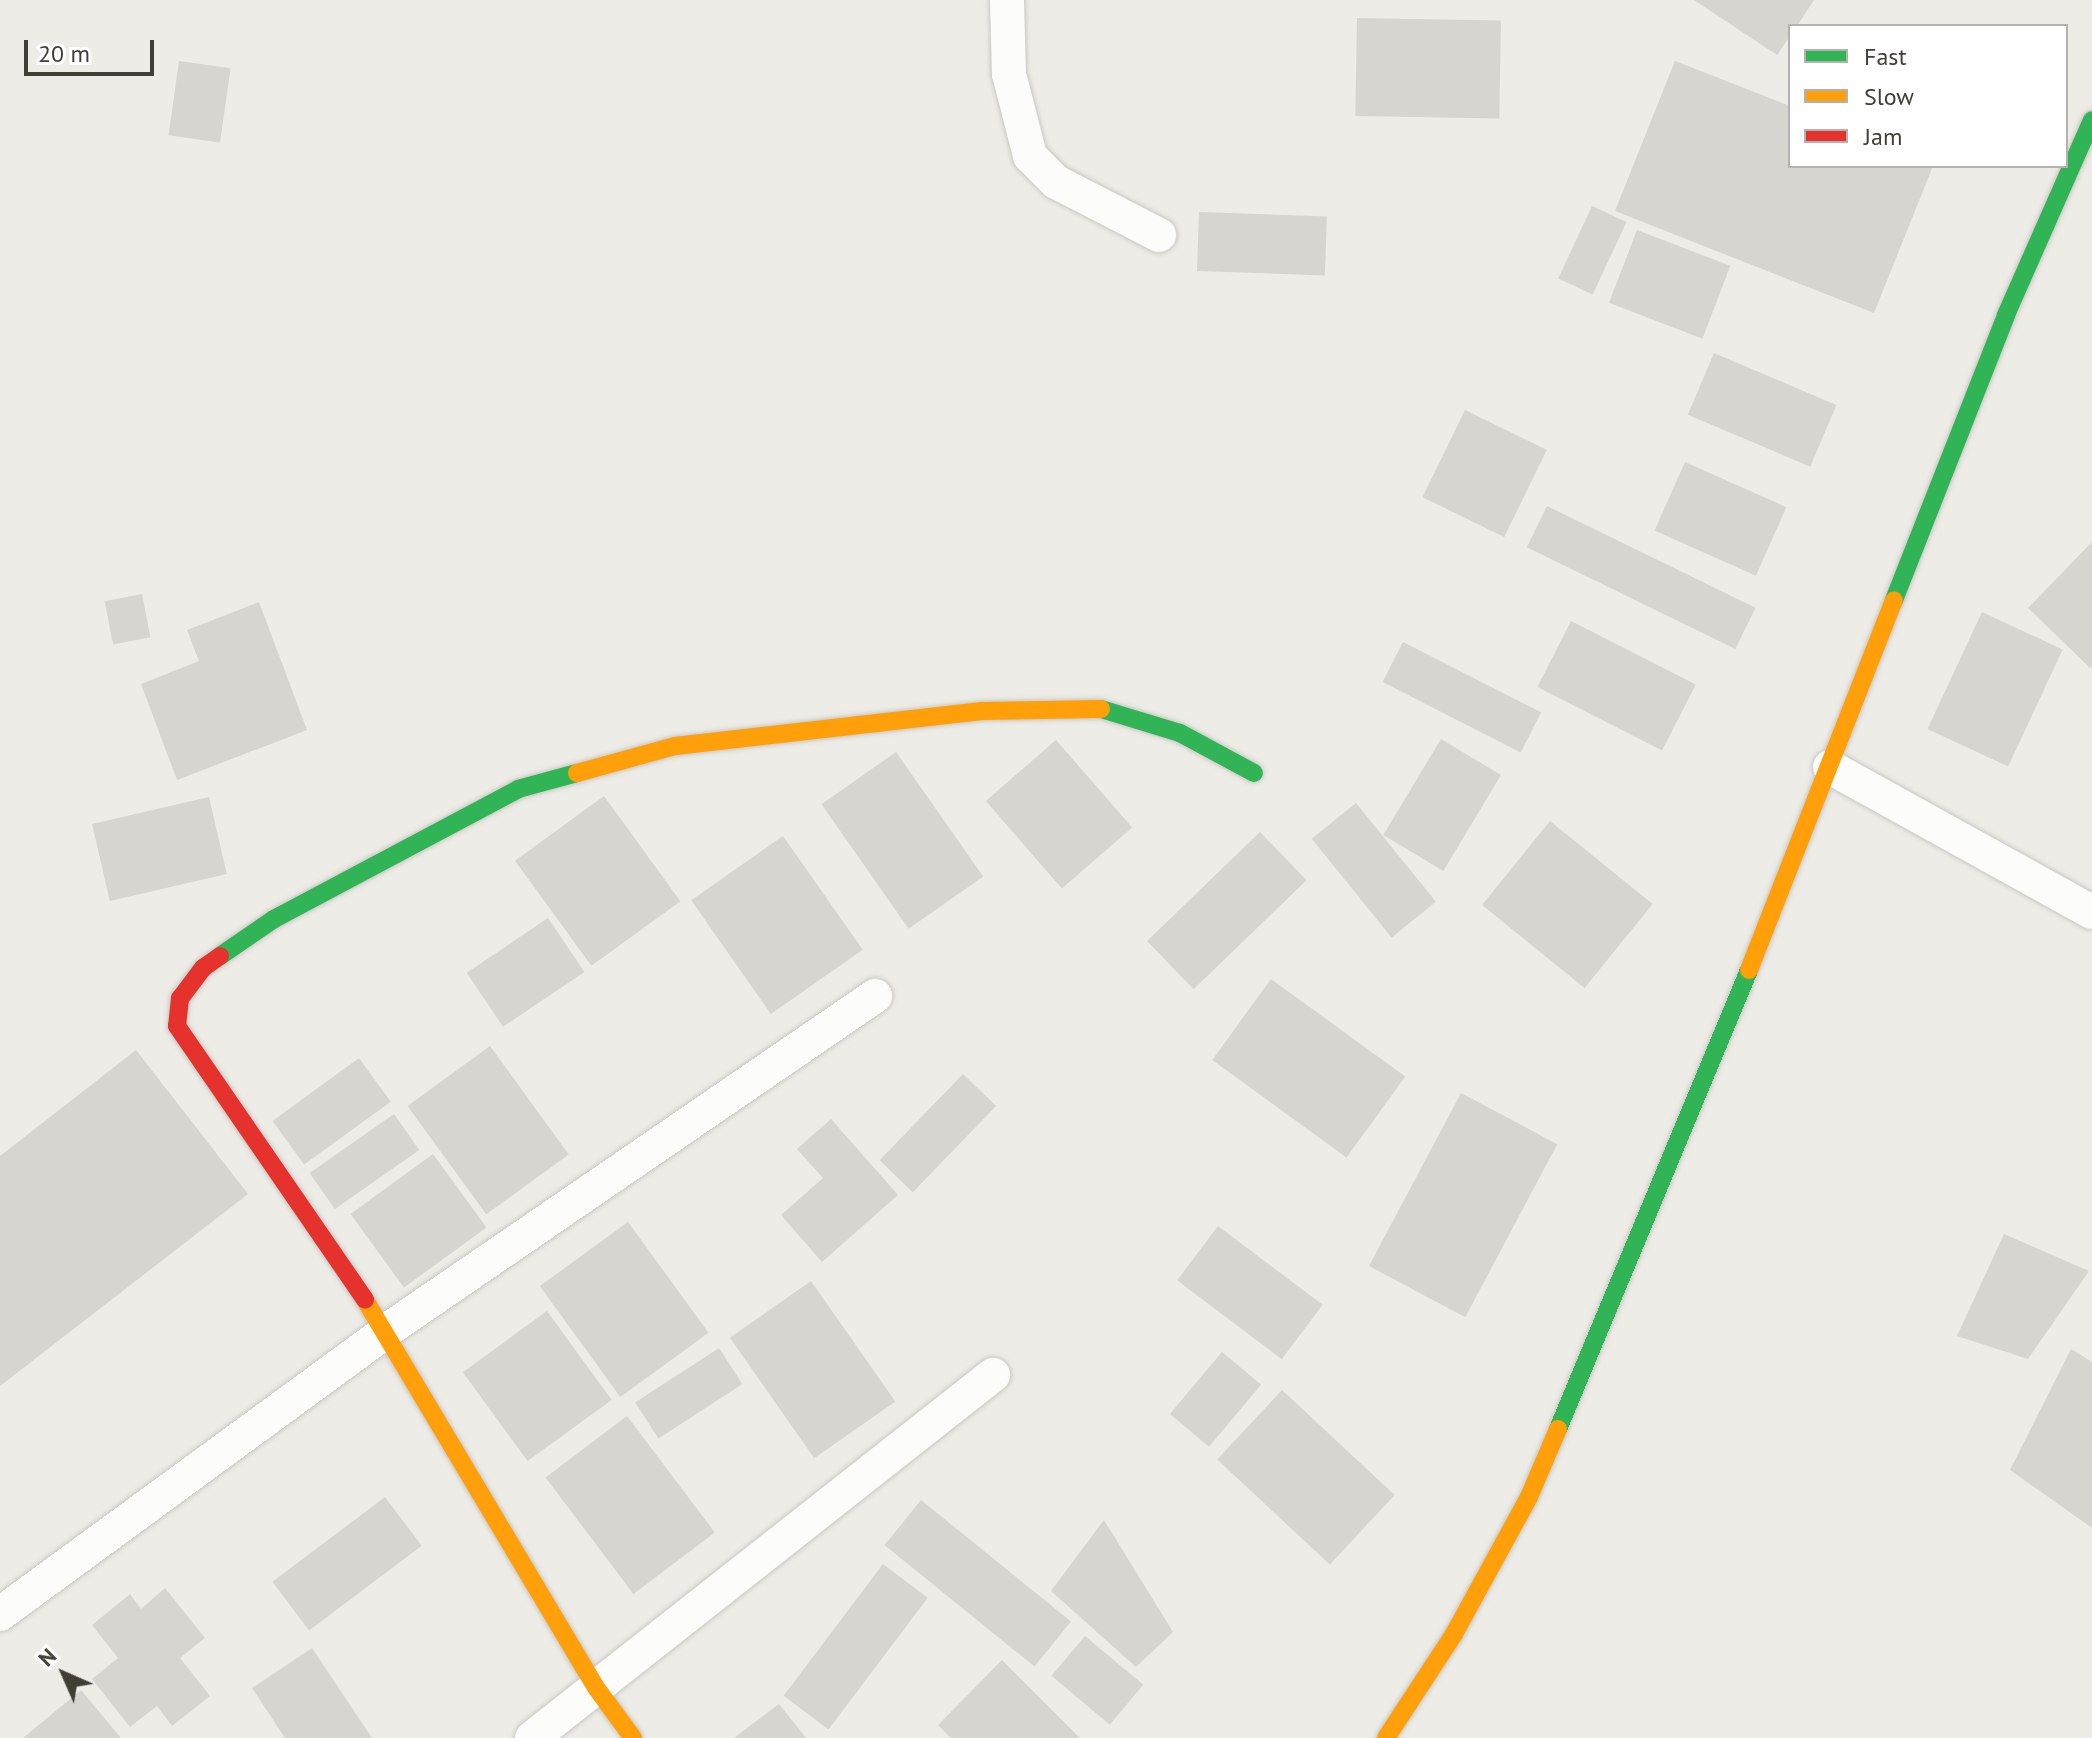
<!DOCTYPE html>
<style>
body{margin:0}
#map{position:relative;width:2092px;height:1738px;overflow:hidden;background:#edece7;font-family:"PT Sans",sans-serif}
div>[style]{position:absolute}
.building>*{inset:0;background:#d6d5d0;transform-origin:0 0}
.roads{filter:drop-shadow(0 0 2px #c9c8c3) drop-shadow(0 0 2px #c9c8c3)}
.street>*{height:34px;margin:-17px;padding:0 17px;transform-origin:17px;border-radius:17px;background:#fcfcfb}
.fast>*{height:18px;margin:-9px;padding:0 9px;transform-origin:9px;border-radius:9px;background:#30b455}
.slow>*{height:18px;margin:-9px;padding:0 9px;transform-origin:9px;border-radius:9px;background:#ff9f0a}
.jam>*{height:18px;margin:-9px;padding:0 9px;transform-origin:9px;border-radius:9px;background:#e5322d}
span{translate:-50% -50%;white-space:nowrap;text-align:center;line-height:1.15;-webkit-text-stroke:7px #fff;paint-order:stroke}
.legend{position:absolute;left:1788px;top:24px;width:280px;height:144px;box-sizing:border-box;background:#fff;border:2px solid #b3b2ae;margin:0;padding:10px 14px;list-style:none;font-size:24px;color:#413e35}
.legend li{display:flex;align-items:center;gap:16px;height:40px}
.legend b{width:40px;border:2px solid #b3b2ae}
.north{position:absolute;left:24px;top:1634px;width:80px;height:80px;-webkit-text-stroke:6px #fff;paint-order:stroke;rotate:315deg;font-size:22px;font-weight:700;line-height:32px;text-align:center;color:#413e35}
.north::after{content:'';display:block;margin:auto;width:28px;height:36px;background:#413e35;clip-path:polygon(50% 0,100% 100%,50% 72%,0 100%)}
.scale{position:absolute;left:24px;top:40px;width:130px;height:36px;box-sizing:border-box;border:4px solid #413e35;border-top:0;padding-left:10px;font-size:24px;line-height:28px;white-space:nowrap;color:#413e35;-webkit-text-stroke:6px #fff;paint-order:stroke}
</style>
<div id="map">
<div class="building">
<i style="clip-path:polygon(1694px 0,1814px 0,1797px 26px,1790px 26px,1790px 36px,1777px 55px)"></i>
<i style="left:1357px;top:18px;width:144px;height:98px;rotate:1deg"></i>
<i style="left:179px;top:61px;width:52px;height:75px;rotate:8deg"></i>
<i style="clip-path:polygon(1675px 61px,1790px 106px,1790px 166px,1933px 166px,1874px 313px,1615px 211px)"></i>
<i style="left:1592px;top:206px;width:38px;height:80px;rotate:25deg"></i>
<i style="left:1199px;top:212px;width:128px;height:59px;rotate:2deg"></i>
<i style="left:1637px;top:230px;width:100px;height:78px;rotate:21deg"></i>
<i style="left:1714px;top:353px;width:133px;height:67px;rotate:23deg"></i>
<i style="left:1465px;top:410px;width:91px;height:97px;rotate:26deg"></i>
<i style="left:1685px;top:462px;width:111px;height:75px;rotate:24deg"></i>
<i style="left:1547px;top:506px;width:232px;height:46px;rotate:26deg"></i>
<i style="clip-path:polygon(2092px 542px,2092px 666px,2090px 668px,2028px 608px)"></i>
<i style="left:142px;top:594px;width:44px;height:38px;rotate:79deg"></i>
<i style="clip-path:polygon(259px 602px,307px 730px,177px 780px,141px 684px,199px 661px,187px 630px)"></i>
<i style="left:1982px;top:612px;width:89px;height:129px;rotate:25deg"></i>
<i style="left:1571px;top:621px;width:140px;height:74px;rotate:27deg"></i>
<i style="left:1403px;top:642px;width:155px;height:45px;rotate:27deg"></i>
<i style="left:1441px;top:739px;width:70px;height:112px;rotate:31deg"></i>
<i style="left:1056px;top:740px;width:116px;height:93px;rotate:49deg"></i>
<i style="left:896px;top:752px;width:152px;height:91px;rotate:55deg"></i>
<i style="left:604px;top:796px;width:130px;height:110px;rotate:54deg"></i>
<i style="left:209px;top:797px;width:79px;height:120px;rotate:77deg"></i>
<i style="left:1356px;top:803px;width:127px;height:57px;rotate:51deg"></i>
<i style="left:1550px;top:821px;width:132px;height:108px;rotate:39deg"></i>
<i style="left:1260px;top:832px;width:67px;height:157px;rotate:46deg"></i>
<i style="left:783px;top:836px;width:139px;height:112px;rotate:55deg"></i>
<i style="left:548px;top:918px;width:65px;height:98px;rotate:56deg"></i>
<i style="left:1271px;top:979px;width:166px;height:100px;rotate:36deg"></i>
<i style="left:490px;top:1046px;width:134px;height:102px;rotate:54deg"></i>
<i style="clip-path:polygon(136px 1050px,248px 1194px,0 1386px,0 1156px)"></i>
<i style="left:359px;top:1058px;width:54px;height:107px;rotate:54deg"></i>
<i style="left:963px;top:1074px;width:46px;height:120px;rotate:44deg"></i>
<i style="left:1461px;top:1093px;width:109px;height:196px;rotate:28deg"></i>
<i style="left:394px;top:1114px;width:44px;height:103px;rotate:55deg"></i>
<i style="clip-path:polygon(831px 1119px,898px 1195px,822px 1262px,781px 1215px,823px 1178px,797px 1149px)"></i>
<i style="left:433px;top:1154px;width:91px;height:102px;rotate:54deg"></i>
<i style="left:628px;top:1222px;width:137px;height:109px;rotate:54deg"></i>
<i style="left:1218px;top:1226px;width:131px;height:68px;rotate:37deg"></i>
<i style="clip-path:polygon(2004px 1234px,2089px 1271px,2028px 1359px,1957px 1336px)"></i>
<i style="left:811px;top:1281px;width:147px;height:99px;rotate:55deg"></i>
<i style="left:547px;top:1311px;width:110px;height:104px;rotate:54deg"></i>
<i style="left:719px;top:1348px;width:43px;height:100px;rotate:57deg"></i>
<i style="clip-path:polygon(2071px 1349px,2092px 1362px,2092px 1528px,2010px 1470px)"></i>
<i style="left:1222px;top:1352px;width:51px;height:81px;rotate:40deg"></i>
<i style="left:1282px;top:1390px;width:154px;height:95px;rotate:43deg"></i>
<i style="left:627px;top:1416px;width:146px;height:102px;rotate:53deg"></i>
<i style="left:385px;top:1497px;width:61px;height:141px;rotate:53deg"></i>
<i style="left:921px;top:1500px;width:193px;height:58px;rotate:39deg"></i>
<i style="clip-path:polygon(1104px 1520px,1173px 1632px,1136px 1667px,1051px 1591px)"></i>
<i style="left:883px;top:1564px;width:56px;height:165px;rotate:37deg"></i>
<i style="clip-path:polygon(165px 1588px,205px 1638px,180px 1658px,210px 1696px,172px 1726px,157px 1706px,130px 1727px,92px 1679px,118px 1658px,92px 1625px,130px 1594px,141px 1609px)"></i>
<i style="left:1085px;top:1636px;width:76px;height:52px;rotate:40deg"></i>
<i style="clip-path:polygon(312px 1648px,372px 1738px,285px 1738px,252px 1688px)"></i>
<i style="clip-path:polygon(1002px 1660px,1080px 1738px,951px 1738px,938px 1725px)"></i>
<i style="clip-path:polygon(81px 1690px,121px 1738px,23px 1738px)"></i>
<i style="clip-path:polygon(779px 1704px,806px 1738px,734px 1738px)"></i>
</div>
<div class="roads">
<div class="street">
<i style="left:1007px;top:0;width:74px;rotate:88.5deg"></i>
<i style="left:1009px;top:74px;width:85px;rotate:75.6deg"></i>
<i style="left:1030px;top:156px;width:37px;rotate:45deg"></i>
<i style="left:1056px;top:182px;width:116px;rotate:27.2deg"></i>
<i style="left:1830px;top:767px;width:299px;rotate:29deg"></i>
<i style="left:0;top:1614px;width:479px;rotate:-36.2deg"></i>
<i style="left:386px;top:1331px;width:593px;rotate:-34.41deg"></i>
<i style="left:532px;top:1738px;width:587px;rotate:-38.22deg"></i>
</div>
<div class="fast">
<i style="left:1894px;top:600px;width:306px;rotate:-68.5deg"></i>
<i style="left:2006px;top:315px;width:213px;rotate:-66.2deg"></i>
<i style="left:1101px;top:709px;width:83px;rotate:16.9deg"></i>
<i style="left:1180px;top:733px;width:84px;rotate:28.4deg"></i>
<i style="left:220px;top:956px;width:65px;rotate:-34.4deg"></i>
<i style="left:274px;top:919px;width:276px;rotate:-28deg"></i>
<i style="left:518px;top:789px;width:61px;rotate:-15.2deg"></i>
<i style="left:1558px;top:1429px;width:497px;rotate:-67.4deg"></i>
</div>
<div class="slow">
<i style="left:577px;top:773px;width:102px;rotate:-15.4deg"></i>
<i style="left:675px;top:746px;width:309px;rotate:-6.5deg"></i>
<i style="left:982px;top:711px;width:119px;rotate:-1deg"></i>
<i style="left:1749px;top:970px;width:397px;rotate:-68.6deg"></i>
<i style="left:365px;top:1300px;width:453px;rotate:59.2deg"></i>
<i style="left:597px;top:1689px;width:61px;rotate:53.7deg"></i>
<i style="left:1386px;top:1738px;width:124px;rotate:-56.8deg"></i>
<i style="left:1454px;top:1634px;width:156px;rotate:-61.3deg"></i>
<i style="left:1529px;top:1497px;width:74px;rotate:-66.9deg"></i>
</div>
<div class="jam">
<i style="left:220px;top:956px;width:21px;rotate:145deg"></i>
<i style="left:203px;top:968px;width:38px;rotate:127deg"></i>
<i style="left:180px;top:998px;width:28px;rotate:96deg"></i>
<i style="left:177px;top:1026px;width:332px;rotate:55.5deg"></i>
</div>
</div>
<ul class="legend">
<li><b style="height:10px;background:#30b455"></b>Fast</li>
<li><b style="height:10px;background:#ff9f0a"></b>Slow</li>
<li><b style="height:10px;background:#e5322d"></b>Jam</li>
</ul>
<div class="north">N</div>
<div class="scale">20 m</div>
</div>
